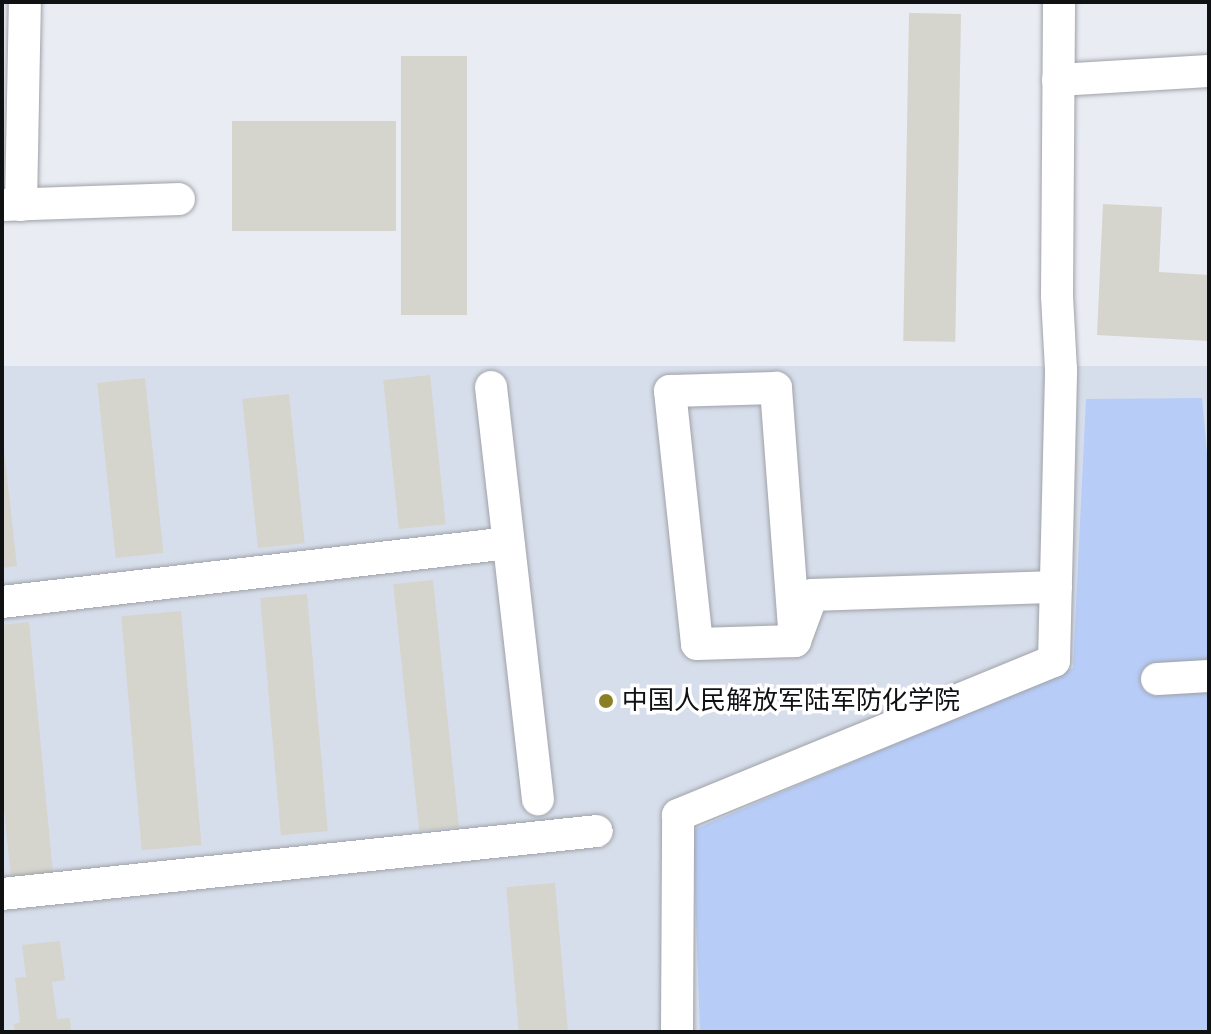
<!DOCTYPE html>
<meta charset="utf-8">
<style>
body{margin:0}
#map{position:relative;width:1211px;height:1034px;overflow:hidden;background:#e9ecf3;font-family:Bitter,"Noto Sans SC",serif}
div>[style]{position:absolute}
.built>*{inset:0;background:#d7deeb;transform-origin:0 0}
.green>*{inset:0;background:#b7ccf7}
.building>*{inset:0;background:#d5d4cd;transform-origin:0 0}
.roads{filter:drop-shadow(0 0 2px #9fa2a8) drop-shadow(0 0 2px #9fa2a8)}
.minor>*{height:32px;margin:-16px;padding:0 16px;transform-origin:16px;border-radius:16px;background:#fff}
.dots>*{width:22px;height:22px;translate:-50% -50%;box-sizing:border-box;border:4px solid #fff;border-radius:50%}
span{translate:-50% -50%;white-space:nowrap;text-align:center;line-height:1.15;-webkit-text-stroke:7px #fff;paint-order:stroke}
.poi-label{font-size:26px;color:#101113}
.left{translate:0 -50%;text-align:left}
.frame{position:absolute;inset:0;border:4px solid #101113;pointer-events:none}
</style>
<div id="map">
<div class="built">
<i style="left:2px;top:366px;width:1207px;height:666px"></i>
</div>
<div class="green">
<i style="clip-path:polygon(1202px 398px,1209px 475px,1209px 1032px,700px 1032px,693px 830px,1073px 668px,1086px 399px)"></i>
</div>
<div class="building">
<i style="left:909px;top:13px;width:52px;height:328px;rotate:1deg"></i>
<i style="left:401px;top:56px;width:66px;height:259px"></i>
<i style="left:232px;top:121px;width:164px;height:110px"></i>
<i style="clip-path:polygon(1103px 204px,1162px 207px,1159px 272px,1209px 275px,1209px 341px,1097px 335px)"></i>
<i style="left:430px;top:375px;width:150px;height:47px;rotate:84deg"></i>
<i style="left:145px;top:378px;width:176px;height:48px;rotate:84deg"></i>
<i style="left:289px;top:394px;width:150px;height:47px;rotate:84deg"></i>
<i style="clip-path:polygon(2px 433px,17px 566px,2px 568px)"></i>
<i style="left:433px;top:580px;width:248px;height:40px;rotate:84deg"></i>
<i style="left:307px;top:594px;width:238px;height:47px;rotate:85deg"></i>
<i style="left:181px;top:611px;width:235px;height:60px;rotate:85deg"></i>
<i style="clip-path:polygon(29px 622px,53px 873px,11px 878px,2px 788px,2px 625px)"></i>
<i style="left:555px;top:883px;width:149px;height:49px;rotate:85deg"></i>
<i style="clip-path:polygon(60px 941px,65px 980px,52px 982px,57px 1019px,70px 1018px,71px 1032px,15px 1032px,14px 1024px,20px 1023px,15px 978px,26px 977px,22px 945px)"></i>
</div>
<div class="roads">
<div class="minor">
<i style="left:1058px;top:80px;width:151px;rotate:-3.4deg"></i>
<i style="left:2px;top:205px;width:177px;rotate:-1.9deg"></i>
<i style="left:21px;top:205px;width:203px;rotate:-88.9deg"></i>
<i style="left:491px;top:387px;width:415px;rotate:83.5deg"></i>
<i style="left:2px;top:602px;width:510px;rotate:-6.64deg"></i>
<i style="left:795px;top:641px;width:254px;rotate:-94.3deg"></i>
<i style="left:776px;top:388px;width:106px;rotate:178.4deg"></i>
<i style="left:670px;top:391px;width:254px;rotate:83.9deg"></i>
<i style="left:697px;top:644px;width:98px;rotate:-1.8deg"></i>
<i style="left:795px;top:641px;width:49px;rotate:-69.7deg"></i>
<i style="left:812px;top:595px;width:244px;rotate:-1.9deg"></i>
<i style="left:1157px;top:679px;width:52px;rotate:-3.3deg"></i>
<i style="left:2px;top:894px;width:598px;rotate:-6.04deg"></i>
<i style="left:677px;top:1032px;width:217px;rotate:-89.7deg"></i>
<i style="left:678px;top:815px;width:406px;rotate:-22.3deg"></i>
<i style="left:1054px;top:661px;width:291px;rotate:-88.6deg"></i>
<i style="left:1061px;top:370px;width:74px;rotate:-93.1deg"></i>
<i style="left:1057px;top:296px;width:294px;rotate:-89.6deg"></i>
</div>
</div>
<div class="dots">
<i style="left:606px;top:701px;background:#8c8027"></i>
</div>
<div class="poi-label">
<span class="left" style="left:622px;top:701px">中国人民解放军陆军防化学院</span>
</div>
<div class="frame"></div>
</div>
